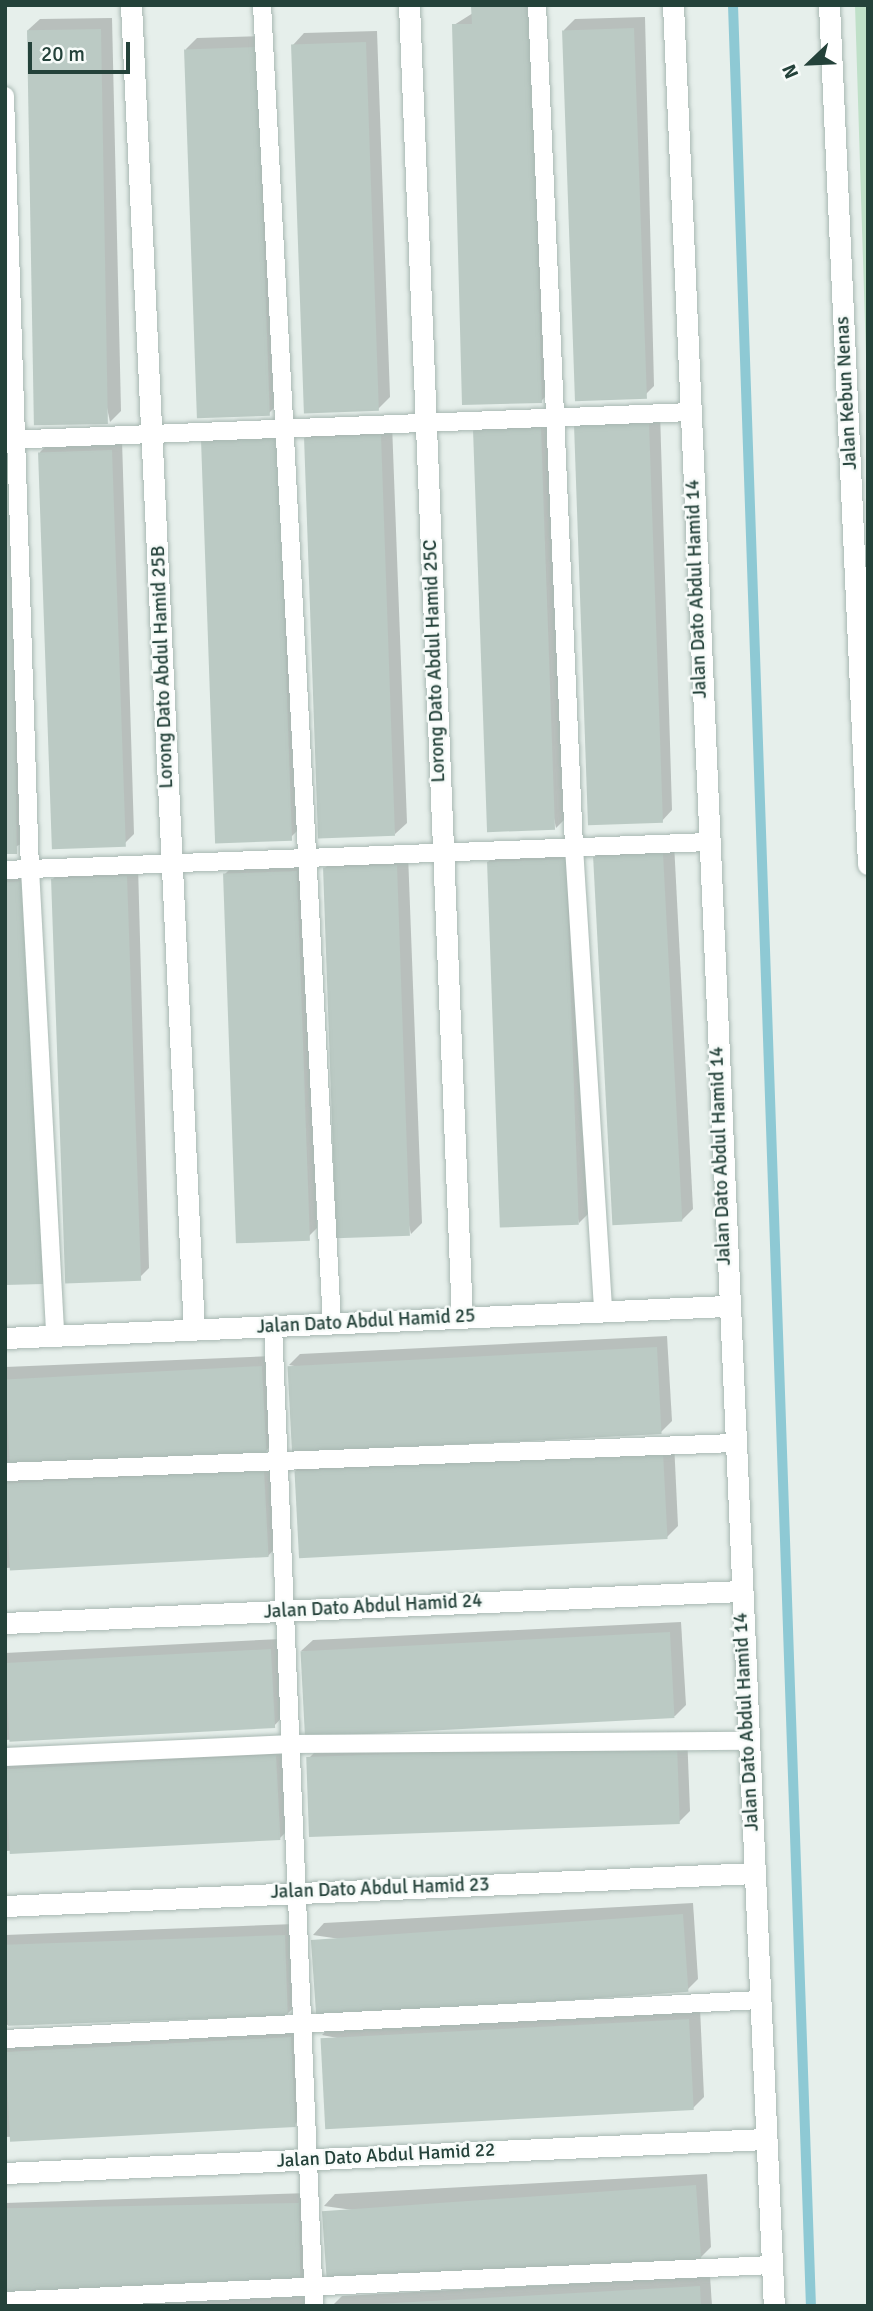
<!DOCTYPE html>
<style>
body{margin:0}
#map{position:relative;width:873px;height:2311px;overflow:hidden;background:#e6efeb;font-family:Signika,sans-serif}
div>[style]{position:absolute}
.green>*{inset:0;background:#bfe0c8}
.shadow>*{inset:0;background:#0003}
.stream>*{height:10px;margin:-5px;padding:0 5px;transform-origin:5px;border-radius:5px;background:#8ec9d4}
.building>*{inset:0;background:#bbcac4;transform-origin:0 0}
.roads{filter:drop-shadow(0 0 2px #a8b8b2) drop-shadow(0 0 2px #a8b8b2)}
.service>*{height:18px;margin:-9px;padding:0 9px;transform-origin:9px;border-radius:9px;background:#fff}
.minor>*{height:21px;margin:-10.5px;padding:0 10.5px;transform-origin:10.5px;border-radius:10.5px;background:#fff}
.tertiary>*{height:21px;margin:-10.5px;padding:0 10.5px;transform-origin:10.5px;border-radius:10.5px;background:#fff}
span{translate:-50% -50%;white-space:nowrap;text-align:center;line-height:1.15;-webkit-text-stroke:5px #f7fbf9;paint-order:stroke}
.street-label{font-size:19px;color:#24423a}
.frame{position:absolute;inset:0;border:7px solid #24423a;pointer-events:none}
.north{position:absolute;left:775px;top:28px;width:70px;height:70px;-webkit-text-stroke:5px #f7fbf9;paint-order:stroke;rotate:247deg;font-size:19px;font-weight:700;line-height:28px;text-align:center;color:#24423a}
.north::after{content:'';display:block;margin:auto;width:24px;height:32px;background:#24423a;clip-path:polygon(50% 0,100% 100%,50% 72%,0 100%)}
.scale{position:absolute;left:28px;top:42px;width:102px;height:32px;box-sizing:border-box;border:4px solid #24423a;border-top:0;padding-left:9px;font-size:21px;line-height:24px;white-space:nowrap;color:#24423a;-webkit-text-stroke:5px #f7fbf9;paint-order:stroke}
</style>
<div id="map">
<div class="green">
<i style="clip-path:polygon(855px 5px,868px 5px,868px 419px)"></i>
</div>
<div class="shadow">
<i style="clip-path:polygon(542px 5px,552px 390px,541px 401px,454px 25px,473px 13px,474px 5px)"></i>
<i style="clip-path:polygon(645px 17px,654px 386px,643px 397px,564px 30px,575px 19px)"></i>
<i style="clip-path:polygon(112px 18px,121px 411px,110px 422px,28px 30px,40px 19px)"></i>
<i style="clip-path:polygon(377px 31px,390px 397px,378px 409px,293px 45px,304px 33px)"></i>
<i style="clip-path:polygon(267px 36px,279px 403px,268px 414px,186px 49px,197px 38px)"></i>
<i style="clip-path:polygon(5px 80px,17px 415px,5px 426px)"></i>
<i style="clip-path:polygon(660px 412px,672px 810px,661px 822px,576px 425px)"></i>
<i style="clip-path:polygon(552px 417px,567px 817px,556px 828px,474px 431px,486px 419px)"></i>
<i style="clip-path:polygon(392px 424px,407px 823px,395px 834px,305px 438px,317px 426px)"></i>
<i style="clip-path:polygon(288px 428px,300px 828px,289px 839px,203px 441px)"></i>
<i style="clip-path:polygon(122px 440px,134px 834px,122px 846px,40px 452px,51px 441px)"></i>
<i style="clip-path:polygon(21px 442px,27px 841px,5px 852px,5px 443px)"></i>
<i style="clip-path:polygon(674px 843px,693px 1209px,682px 1220px,595px 857px,606px 846px)"></i>
<i style="clip-path:polygon(576px 848px,590px 1212px,579px 1223px,488px 862px,500px 850px)"></i>
<i style="clip-path:polygon(408px 854px,422px 1223px,411px 1234px,325px 868px,336px 857px)"></i>
<i style="clip-path:polygon(307px 861px,317px 1228px,306px 1239px,225px 874px,236px 863px)"></i>
<i style="clip-path:polygon(138px 866px,149px 1268px,138px 1279px,53px 879px,64px 867px)"></i>
<i style="clip-path:polygon(38px 870px,53px 1271px,42px 1282px,5px 1284px,5px 871px)"></i>
<i style="clip-path:polygon(667px 1336px,672px 1421px,661px 1432px,289px 1365px,300px 1354px)"></i>
<i style="clip-path:polygon(273px 1356px,276px 1441px,265px 1452px,5px 1463px,5px 1367px)"></i>
<i style="clip-path:polygon(674px 1442px,678px 1526px,667px 1537px,295px 1471px,307px 1460px)"></i>
<i style="clip-path:polygon(275px 1459px,279px 1544px,268px 1556px,5px 1568px,5px 1472px)"></i>
<i style="clip-path:polygon(681px 1622px,686px 1705px,675px 1716px,301px 1651px,313px 1640px)"></i>
<i style="clip-path:polygon(281px 1639px,285px 1714px,274px 1726px,5px 1740px,5px 1653px)"></i>
<i style="clip-path:polygon(687px 1733px,690px 1811px,679px 1822px,308px 1759px,319px 1748px)"></i>
<i style="clip-path:polygon(287px 1745px,291px 1827px,280px 1838px,5px 1851px,5px 1758px)"></i>
<i style="clip-path:polygon(693px 1903px,698px 1979px,687px 1990px,313px 1935px,324px 1923px)"></i>
<i style="clip-path:polygon(295px 1924px,299px 2003px,287px 2014px,5px 2025px,5px 1935px)"></i>
<i style="clip-path:polygon(700px 2008px,704px 2097px,693px 2108px,322px 2035px,333px 2024px)"></i>
<i style="clip-path:polygon(301px 2027px,305px 2114px,294px 2125px,5px 2137px,5px 2040px)"></i>
<i style="clip-path:polygon(707px 2174px,711px 2247px,700px 2258px,324px 2206px,335px 2194px)"></i>
<i style="clip-path:polygon(309px 2193px,312px 2274px,301px 2285px,5px 2295px,5px 2203px)"></i>
<i style="clip-path:polygon(710px 2276px,712px 2306px,332px 2306px,342px 2296px)"></i>
<i style="clip-path:polygon(311px 2292px,312px 2306px,40px 2306px)"></i>
</div>
<div class="stream">
<i style="left:733px;top:5px;width:2302px;rotate:88.06deg"></i>
</div>
<div class="building">
<i style="clip-path:polygon(531px 5px,542px 403px,462px 405px,452px 24px,472px 24px,471px 6px)"></i>
<i style="left:634px;top:28px;width:371px;height:72px;rotate:88deg"></i>
<i style="left:101px;top:29px;width:395px;height:74px;rotate:89deg"></i>
<i style="left:366px;top:42px;width:369px;height:75px;rotate:88deg"></i>
<i style="left:257px;top:47px;width:369px;height:73px;rotate:88deg"></i>
<i style="left:649px;top:423px;width:400px;height:75px;rotate:88deg"></i>
<i style="left:541px;top:428px;width:402px;height:68px;rotate:88deg"></i>
<i style="left:381px;top:435px;width:401px;height:77px;rotate:88deg"></i>
<i style="left:278px;top:438px;width:403px;height:77px;rotate:88deg"></i>
<i style="left:112px;top:450px;width:397px;height:74px;rotate:88deg"></i>
<i style="clip-path:polygon(5px 453px,11px 453px,17px 854px,5px 854px)"></i>
<i style="left:663px;top:853px;width:369px;height:70px;rotate:87deg"></i>
<i style="left:566px;top:859px;width:366px;height:79px;rotate:88deg"></i>
<i style="left:397px;top:865px;width:371px;height:74px;rotate:88deg"></i>
<i style="left:297px;top:871px;width:370px;height:74px;rotate:88deg"></i>
<i style="left:127px;top:876px;width:405px;height:76px;rotate:88deg"></i>
<i style="clip-path:polygon(27px 881px,43px 1284px,5px 1285px,5px 882px)"></i>
<i style="left:657px;top:1347px;width:87px;height:370px;rotate:87deg"></i>
<i style="left:262px;top:1366px;width:88px;height:257px;rotate:87deg"></i>
<i style="left:663px;top:1452px;width:87px;height:369px;rotate:87deg"></i>
<i style="left:264px;top:1470px;width:87px;height:259px;rotate:87deg"></i>
<i style="left:670px;top:1632px;width:86px;height:370px;rotate:87deg"></i>
<i style="left:271px;top:1649px;width:79px;height:266px;rotate:87deg"></i>
<i style="left:677px;top:1744px;width:80px;height:371px;rotate:88deg"></i>
<i style="left:276px;top:1755px;width:85px;height:271px;rotate:87deg"></i>
<i style="left:683px;top:1914px;width:78px;height:373px;rotate:86deg"></i>
<i style="left:285px;top:1935px;width:81px;height:280px;rotate:88deg"></i>
<i style="left:689px;top:2019px;width:91px;height:369px;rotate:87deg"></i>
<i style="left:291px;top:2037px;width:90px;height:286px;rotate:87deg"></i>
<i style="left:696px;top:2185px;width:75px;height:375px;rotate:86deg"></i>
<i style="left:299px;top:2203px;width:84px;height:294px;rotate:89deg"></i>
<i style="clip-path:polygon(700px 2286px,701px 2306px,377px 2306px,377px 2304px)"></i>
</div>
<div class="roads">
<div class="service">
<i style="left:262px;top:5px;width:1321px;rotate:86.96deg"></i>
<i style="left:537px;top:5px;width:843px;rotate:87.48deg"></i>
<i style="left:574px;top:847px;width:465px;rotate:86.4deg"></i>
<i style="left:5px;top:96px;width:773px;rotate:88.15deg"></i>
<i style="left:30px;top:869px;width:468px;rotate:86.9deg"></i>
<i style="left:5px;top:440px;width:686px;rotate:-2.34deg"></i>
<i style="left:5px;top:870px;width:703px;rotate:-2.28deg"></i>
<i style="left:273px;top:1326px;width:981px;rotate:87.6deg"></i>
<i style="left:5px;top:1472px;width:729px;rotate:-2.28deg"></i>
<i style="left:5px;top:1757px;width:287px;rotate:-2.6deg"></i>
<i style="left:292px;top:1744px;width:456px;rotate:-0.4deg"></i>
<i style="left:5px;top:2039px;width:756px;rotate:-2.96deg"></i>
<i style="left:5px;top:2301px;width:768px;rotate:-2.69deg"></i>
</div>
<div class="minor">
<i style="left:131px;top:5px;width:1326px;rotate:87.28deg"></i>
<i style="left:409px;top:5px;width:1313px;rotate:87.69deg"></i>
<i style="left:673px;top:5px;width:2303px;rotate:87.49deg"></i>
<i style="left:5px;top:1338px;width:723px;rotate:-2.54deg"></i>
<i style="left:5px;top:1623px;width:736px;rotate:-2.49deg"></i>
<i style="left:5px;top:1906px;width:750px;rotate:-2.52deg"></i>
<i style="left:5px;top:2173px;width:762px;rotate:-2.56deg"></i>
</div>
<div class="tertiary">
<i style="left:829px;top:5px;width:860px;rotate:87.4deg"></i>
</div>
</div>
<div class="street-label">
<span style="left:847px;top:393px;rotate:-93deg">Jalan Kebun Nenas</span>
<span style="left:697px;top:589px;rotate:-92deg">Jalan Dato Abdul Hamid 14</span>
<span style="left:435px;top:661px;rotate:-92deg">Lorong Dato Abdul Hamid 25C</span>
<span style="left:163px;top:667px;rotate:-92deg">Lorong Dato Abdul Hamid 25B</span>
<span style="left:721px;top:1156px;rotate:-92deg">Jalan Dato Abdul Hamid 14</span>
<span style="left:366px;top:1322px;rotate:-3deg">Jalan Dato Abdul Hamid 25</span>
<span style="left:373px;top:1607px;rotate:-3deg">Jalan Dato Abdul Hamid 24</span>
<span style="left:747px;top:1722px;rotate:-93deg">Jalan Dato Abdul Hamid 14</span>
<span style="left:380px;top:1889px;rotate:-2deg">Jalan Dato Abdul Hamid 23</span>
<span style="left:386px;top:2156px;rotate:-3deg">Jalan Dato Abdul Hamid 22</span>
</div>
<div class="frame"></div>
<div class="north">N</div>
<div class="scale">20 m</div>
</div>
